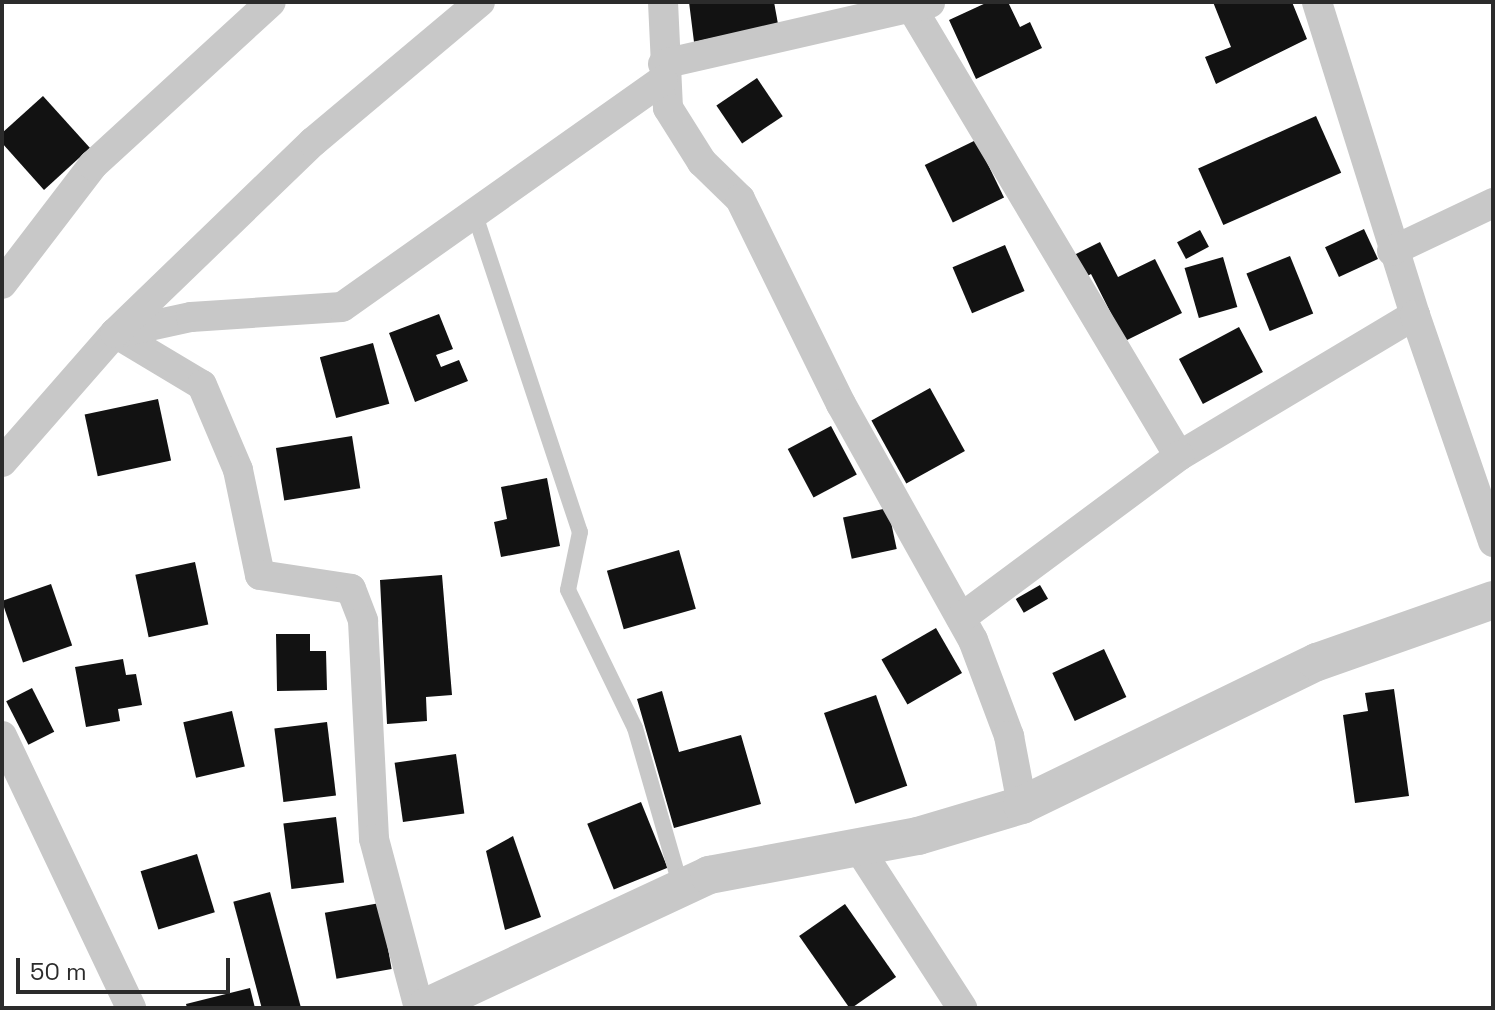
<!DOCTYPE html>
<style>
body{margin:0}
#map{position:relative;width:1495px;height:1010px;overflow:hidden;background:#fff;font-family:"Space Grotesk",sans-serif}
div>[style]{position:absolute}
.building>*{inset:0;background:#121212;transform-origin:0 0}
.service>*{height:16px;margin:-8px;padding:0 8px;transform-origin:8px;border-radius:8px;background:#c8c8c8}
.minor>*{height:30px;margin:-15px;padding:0 15px;transform-origin:15px;border-radius:15px;background:#c8c8c8}
.tertiary>*{height:38px;margin:-19px;padding:0 19px;transform-origin:19px;border-radius:19px;background:#c8c8c8}
span{translate:-50% -50%;white-space:nowrap;text-align:center;line-height:1.15;-webkit-text-stroke:8px #fff;paint-order:stroke}
.frame{position:absolute;inset:0;border:4px solid #2b2b2b;pointer-events:none}
.scale{position:absolute;left:16px;top:958px;width:214px;height:36px;box-sizing:border-box;border:4px solid #2b2b2b;border-top:0;padding-left:10px;font-size:24px;line-height:28px;white-space:nowrap;color:#2b2b2b;-webkit-text-stroke:6px #fff;paint-order:stroke}
</style>
<div id="map">
<div class="building">
<i style="clip-path:polygon(689px 2px,774px 2px,778px 24px,694px 42px)"></i>
<i style="clip-path:polygon(988px 2px,1008px 2px,1020px 27px,1030px 22px,1042px 48px,976px 79px,949px 20px)"></i>
<i style="clip-path:polygon(1213px 2px,1292px 2px,1307px 39px,1216px 84px,1205px 57px,1231px 47px)"></i>
<i style="left:757px;top:78px;width:46px;height:49px;rotate:56deg"></i>
<i style="clip-path:polygon(43px 96px,90px 148px,44px 190px,2px 143px,2px 133px)"></i>
<i style="left:1316px;top:116px;width:62px;height:129px;rotate:66deg"></i>
<i style="left:976px;top:140px;width:64px;height:57px;rotate:64deg"></i>
<i style="left:1364px;top:229px;width:33px;height:43px;rotate:65deg"></i>
<i style="left:1200px;top:230px;width:19px;height:26px;rotate:62deg"></i>
<i style="clip-path:polygon(1100px 242px,1118px 277px,1155px 259px,1182px 313px,1125px 341px,1091px 274px,1082px 279px,1070px 257px)"></i>
<i style="left:1005px;top:245px;width:50px;height:57px;rotate:67deg"></i>
<i style="left:1290px;top:256px;width:62px;height:47px;rotate:68deg"></i>
<i style="left:1223px;top:257px;width:52px;height:40px;rotate:74deg"></i>
<i style="clip-path:polygon(439px 314px,453px 349px,436px 355px,441px 367px,459px 360px,468px 381px,415px 402px,389px 333px)"></i>
<i style="left:1239px;top:327px;width:51px;height:68px;rotate:62deg"></i>
<i style="left:373px;top:343px;width:63px;height:55px;rotate:75deg"></i>
<i style="left:930px;top:388px;width:72px;height:67px;rotate:61deg"></i>
<i style="left:158px;top:399px;width:63px;height:75px;rotate:78deg"></i>
<i style="left:831px;top:426px;width:55px;height:49px;rotate:62deg"></i>
<i style="left:352px;top:436px;width:53px;height:77px;rotate:81deg"></i>
<i style="clip-path:polygon(547px 478px,560px 546px,501px 557px,494px 522px,507px 519px,501px 487px)"></i>
<i style="left:888px;top:508px;width:42px;height:46px;rotate:78deg"></i>
<i style="left:679px;top:550px;width:61px;height:75px;rotate:74deg"></i>
<i style="left:195px;top:562px;width:64px;height:61px;rotate:78deg"></i>
<i style="clip-path:polygon(442px 575px,452px 695px,426px 697px,427px 721px,387px 724px,380px 580px)"></i>
<i style="left:51px;top:584px;width:65px;height:52px;rotate:71deg"></i>
<i style="left:1040px;top:585px;width:16px;height:28px;rotate:60deg"></i>
<i style="left:936px;top:628px;width:52px;height:63px;rotate:60deg"></i>
<i style="clip-path:polygon(276px 634px,310px 634px,310px 651px,326px 651px,327px 690px,277px 691px)"></i>
<i style="left:1104px;top:649px;width:53px;height:57px;rotate:65deg"></i>
<i style="clip-path:polygon(123px 659px,126px 675px,136px 674px,142px 705px,118px 709px,120px 721px,86px 727px,75px 667px)"></i>
<i style="left:32px;top:688px;width:49px;height:29px;rotate:63deg"></i>
<i style="clip-path:polygon(1394px 689px,1409px 796px,1355px 803px,1343px 715px,1368px 711px,1365px 693px)"></i>
<i style="clip-path:polygon(662px 691px,679px 752px,741px 735px,761px 804px,674px 828px,637px 699px)"></i>
<i style="left:876px;top:695px;width:96px;height:55px;rotate:71deg"></i>
<i style="left:232px;top:711px;width:57px;height:50px;rotate:77deg"></i>
<i style="left:327px;top:722px;width:74px;height:53px;rotate:83deg"></i>
<i style="left:456px;top:754px;width:60px;height:62px;rotate:82deg"></i>
<i style="left:641px;top:802px;width:71px;height:58px;rotate:68deg"></i>
<i style="left:336px;top:817px;width:66px;height:53px;rotate:83deg"></i>
<i style="clip-path:polygon(513px 836px,541px 917px,505px 930px,486px 851px)"></i>
<i style="left:197px;top:854px;width:61px;height:59px;rotate:73deg"></i>
<i style="left:270px;top:892px;width:120px;height:38px;rotate:75deg"></i>
<i style="left:380px;top:903px;width:67px;height:56px;rotate:80deg"></i>
<i style="left:845px;top:904px;width:89px;height:56px;rotate:55deg"></i>
<i style="clip-path:polygon(250px 988px,255px 1008px,187px 1008px,186px 1004px)"></i>
</div>
<div class="service">
<i style="left:475px;top:215px;width:334px;rotate:71.7deg"></i>
<i style="left:580px;top:532px;width:59px;rotate:101.7deg"></i>
<i style="left:568px;top:590px;width:153px;rotate:64.1deg"></i>
<i style="left:635px;top:728px;width:166px;rotate:73.9deg"></i>
</div>
<div class="minor">
<i style="left:663px;top:2px;width:106px;rotate:87.3deg"></i>
<i style="left:668px;top:108px;width:64px;rotate:57.8deg"></i>
<i style="left:702px;top:162px;width:53px;rotate:44.2deg"></i>
<i style="left:740px;top:199px;width:229px;rotate:63.8deg"></i>
<i style="left:841px;top:404px;width:270px;rotate:60.8deg"></i>
<i style="left:973px;top:640px;width:103px;rotate:69.4deg"></i>
<i style="left:1009px;top:736px;width:70px;rotate:79.3deg"></i>
<i style="left:913px;top:10px;width:519px;rotate:59.19deg"></i>
<i style="left:1179px;top:456px;width:275px;rotate:-30.9deg"></i>
<i style="left:1415px;top:315px;width:328px;rotate:-107.4deg"></i>
<i style="left:663px;top:64px;width:274px;rotate:-12.9deg"></i>
<i style="left:1392px;top:251px;width:112px;rotate:-25.4deg"></i>
<i style="left:2px;top:284px;width:150px;rotate:-52.6deg"></i>
<i style="left:93px;top:165px;width:241px;rotate:-42.5deg"></i>
<i style="left:1415px;top:315px;width:240px;rotate:71deg"></i>
<i style="left:115px;top:333px;width:101px;rotate:30.9deg"></i>
<i style="left:202px;top:385px;width:92px;rotate:67deg"></i>
<i style="left:238px;top:470px;width:107px;rotate:78.2deg"></i>
<i style="left:260px;top:575px;width:92px;rotate:8.7deg"></i>
<i style="left:351px;top:589px;width:34px;rotate:69deg"></i>
<i style="left:363px;top:621px;width:218px;rotate:87.1deg"></i>
<i style="left:374px;top:839px;width:175px;rotate:75.1deg"></i>
<i style="left:117px;top:333px;width:76px;rotate:-12.2deg"></i>
<i style="left:191px;top:317px;width:151px;rotate:-3.8deg"></i>
<i style="left:342px;top:307px;width:393px;rotate:-35.3deg"></i>
<i style="left:2px;top:462px;width:171px;rotate:-48.8deg"></i>
<i style="left:115px;top:333px;width:275px;rotate:-44deg"></i>
<i style="left:313px;top:142px;width:218px;rotate:-40deg"></i>
<i style="left:961px;top:618px;width:272px;rotate:-36.6deg"></i>
<i style="left:2px;top:736px;width:301px;rotate:64.6deg"></i>
<i style="left:858px;top:847px;width:192px;rotate:57.1deg"></i>
</div>
<div class="tertiary">
<i style="left:424px;top:1008px;width:315px;rotate:-25deg"></i>
<i style="left:709px;top:875px;width:213px;rotate:-10.6deg"></i>
<i style="left:918px;top:836px;width:109px;rotate:-16.6deg"></i>
<i style="left:1022px;top:805px;width:328px;rotate:-25.9deg"></i>
<i style="left:1317px;top:662px;width:187px;rotate:-19.4deg"></i>
</div>
<div class="frame"></div>
<div class="scale">50 m</div>
</div>
